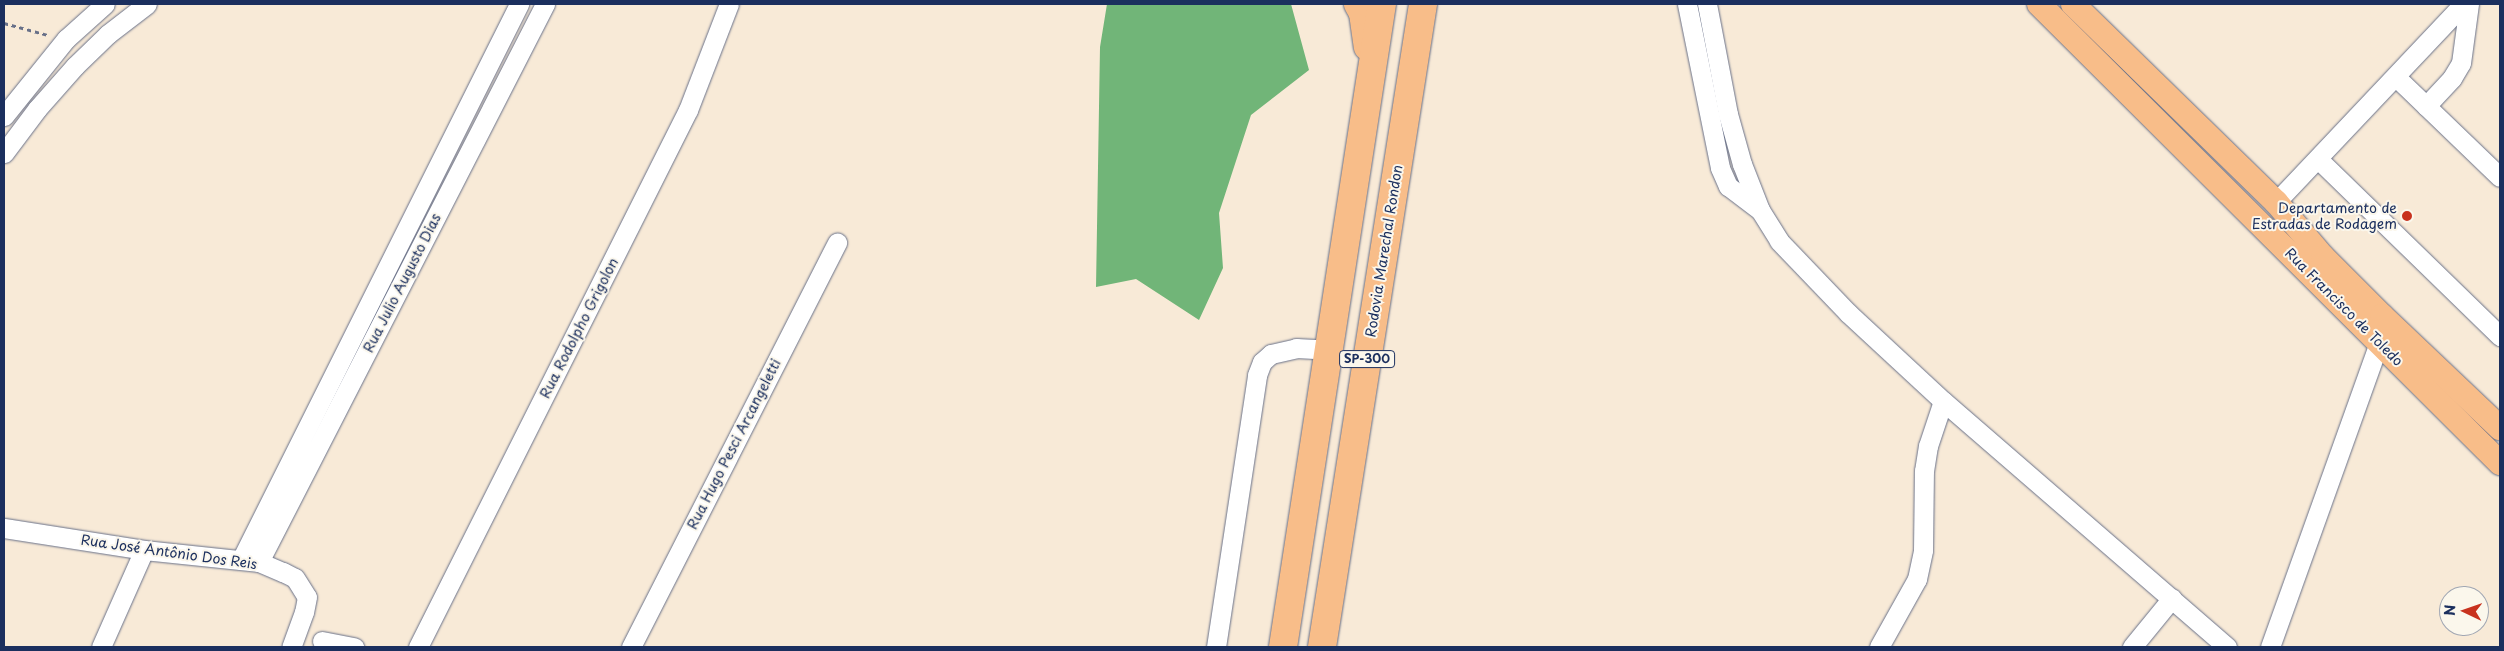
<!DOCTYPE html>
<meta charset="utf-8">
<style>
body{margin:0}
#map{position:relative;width:2504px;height:651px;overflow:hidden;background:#f8ead7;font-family:"Playpen Sans",sans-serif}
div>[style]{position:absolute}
.forest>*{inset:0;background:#71b578}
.path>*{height:3px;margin-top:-1.5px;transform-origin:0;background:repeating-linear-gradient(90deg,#687088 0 4px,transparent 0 8px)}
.roads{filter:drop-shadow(0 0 1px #687088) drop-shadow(0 0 1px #687088)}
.minor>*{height:19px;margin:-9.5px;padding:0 9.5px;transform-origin:9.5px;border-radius:9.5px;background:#fff}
.major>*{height:24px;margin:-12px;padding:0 12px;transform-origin:12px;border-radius:12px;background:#f8bd89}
.highway>*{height:28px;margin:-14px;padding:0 14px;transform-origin:14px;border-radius:14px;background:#f8bd89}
.dots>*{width:14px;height:14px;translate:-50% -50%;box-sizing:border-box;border:2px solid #fbf7ec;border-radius:50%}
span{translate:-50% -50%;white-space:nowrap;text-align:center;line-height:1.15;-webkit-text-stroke:4px #fbf7ec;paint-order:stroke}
.shield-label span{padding:1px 4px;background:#fbf7ec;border:1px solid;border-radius:4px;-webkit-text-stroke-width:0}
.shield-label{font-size:12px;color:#1b2f5e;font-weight:700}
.poi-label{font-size:14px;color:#1b2f5e}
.right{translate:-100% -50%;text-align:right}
.street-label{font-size:14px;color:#1b2f5e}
.frame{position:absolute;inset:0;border:5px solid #1b2f5e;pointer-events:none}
.north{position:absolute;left:2439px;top:586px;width:50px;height:50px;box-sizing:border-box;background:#fbf7ec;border:1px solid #a1a7b3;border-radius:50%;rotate:273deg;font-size:14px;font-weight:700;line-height:20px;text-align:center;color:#1b2f5e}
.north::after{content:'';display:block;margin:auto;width:18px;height:22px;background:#c8321e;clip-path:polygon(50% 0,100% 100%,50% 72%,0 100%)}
</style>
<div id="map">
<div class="forest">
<i style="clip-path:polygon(1107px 4px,1291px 4px,1309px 70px,1251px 115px,1219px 213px,1223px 268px,1199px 320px,1136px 279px,1096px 287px,1100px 47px)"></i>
</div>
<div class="path">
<i style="left:4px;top:23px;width:46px;rotate:15.3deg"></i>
</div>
<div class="roads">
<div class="minor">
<i style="left:1687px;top:4px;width:167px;rotate:78.6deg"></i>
<i style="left:1720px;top:168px;width:20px;rotate:66deg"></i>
<i style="left:1728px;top:186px;width:40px;rotate:37deg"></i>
<i style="left:1707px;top:4px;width:112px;rotate:79.2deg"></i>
<i style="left:1728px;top:114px;width:52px;rotate:74.4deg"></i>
<i style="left:1742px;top:164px;width:49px;rotate:68.6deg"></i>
<i style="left:1760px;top:210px;width:36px;rotate:58deg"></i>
<i style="left:1779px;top:241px;width:100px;rotate:46.2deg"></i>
<i style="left:1848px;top:313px;width:129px;rotate:42.8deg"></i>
<i style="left:1943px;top:401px;width:376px;rotate:40.9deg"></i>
<i style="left:2396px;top:77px;width:144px;rotate:43.9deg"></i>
<i style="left:2426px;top:106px;width:38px;rotate:-47deg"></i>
<i style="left:2452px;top:78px;width:17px;rotate:-59deg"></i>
<i style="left:2461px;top:63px;width:60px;rotate:-82.3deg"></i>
<i style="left:4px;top:116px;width:99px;rotate:-51.2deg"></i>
<i style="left:66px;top:39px;width:52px;rotate:-41.9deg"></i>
<i style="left:4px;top:153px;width:55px;rotate:-53.1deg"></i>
<i style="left:37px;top:109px;width:57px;rotate:-48.5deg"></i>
<i style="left:75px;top:66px;width:46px;rotate:-44.1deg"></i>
<i style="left:108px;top:34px;width:49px;rotate:-37.6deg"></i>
<i style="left:2318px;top:159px;width:254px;rotate:44.2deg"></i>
<i style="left:2276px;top:202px;width:272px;rotate:-46.6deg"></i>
<i style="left:4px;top:528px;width:142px;rotate:8.9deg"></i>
<i style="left:144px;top:550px;width:116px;rotate:6deg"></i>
<i style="left:259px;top:562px;width:26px;rotate:23deg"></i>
<i style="left:283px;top:572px;width:13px;rotate:27deg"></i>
<i style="left:295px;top:578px;width:22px;rotate:58deg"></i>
<i style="left:307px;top:597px;width:15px;rotate:101deg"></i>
<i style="left:304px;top:612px;width:37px;rotate:110deg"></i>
<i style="left:241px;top:560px;width:622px;rotate:-63.43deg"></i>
<i style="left:259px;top:562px;width:627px;rotate:-62.86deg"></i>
<i style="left:322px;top:641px;width:33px;rotate:11deg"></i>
<i style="left:101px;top:647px;width:106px;rotate:-66.1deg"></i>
<i style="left:418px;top:647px;width:601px;rotate:-63.31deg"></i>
<i style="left:688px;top:110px;width:114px;rotate:-68.9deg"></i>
<i style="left:631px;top:647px;width:454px;rotate:-63deg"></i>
<i style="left:1216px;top:647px;width:275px;rotate:-81.4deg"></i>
<i style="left:1257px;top:375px;width:14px;rotate:-69deg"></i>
<i style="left:1262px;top:362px;width:12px;rotate:-42deg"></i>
<i style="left:1271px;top:354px;width:26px;rotate:-13deg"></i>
<i style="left:1296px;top:348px;width:33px;rotate:3deg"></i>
<i style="left:1879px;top:647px;width:78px;rotate:-60.8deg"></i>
<i style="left:1917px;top:579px;width:30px;rotate:-78deg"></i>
<i style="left:1923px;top:550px;width:79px;rotate:-89.3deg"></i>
<i style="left:1924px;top:471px;width:25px;rotate:-81deg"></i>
<i style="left:1928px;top:446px;width:47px;rotate:-71.6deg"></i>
<i style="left:2132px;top:647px;width:63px;rotate:-50.8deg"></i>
<i style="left:2270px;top:647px;width:323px;rotate:-70.3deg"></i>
</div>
<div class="major">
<i style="left:2039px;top:4px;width:651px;rotate:44.88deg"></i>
<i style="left:2073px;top:4px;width:284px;rotate:44.3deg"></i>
<i style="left:2276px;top:202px;width:72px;rotate:49.5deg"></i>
<i style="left:2323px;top:257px;width:83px;rotate:45deg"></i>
<i style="left:2382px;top:316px;width:163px;rotate:43.5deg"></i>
</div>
<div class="highway">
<i style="left:1358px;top:4px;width:10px;rotate:61deg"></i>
<i style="left:1363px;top:13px;width:34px;rotate:82deg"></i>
<i style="left:1283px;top:647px;width:651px;rotate:-81.25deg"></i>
<i style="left:1322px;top:647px;width:651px;rotate:-81.07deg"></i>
</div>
</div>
<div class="dots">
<i style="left:2407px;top:216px;background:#c8321e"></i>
</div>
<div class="shield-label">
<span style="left:1367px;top:359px">SP-300</span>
</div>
<div class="poi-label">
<span class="right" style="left:2397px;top:216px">Departamento de<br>Estradas de Rodagem</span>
</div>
<div class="street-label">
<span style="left:1384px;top:251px;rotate:-81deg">Rodovia Marechal Rondon</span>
<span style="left:402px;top:283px;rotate:-63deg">Rua Julio Augusto Dias</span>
<span style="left:2344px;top:307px;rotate:45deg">Rua Francisco de Toledo</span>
<span style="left:579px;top:328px;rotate:-63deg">Rua Rodolpho Grigolon</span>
<span style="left:734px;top:444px;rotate:-63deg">Rua Hugo Pesci Arcangeletti</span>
<span style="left:169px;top:552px;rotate:8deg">Rua José Antônio Dos Reis</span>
</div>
<div class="frame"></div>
<div class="north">N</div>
</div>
